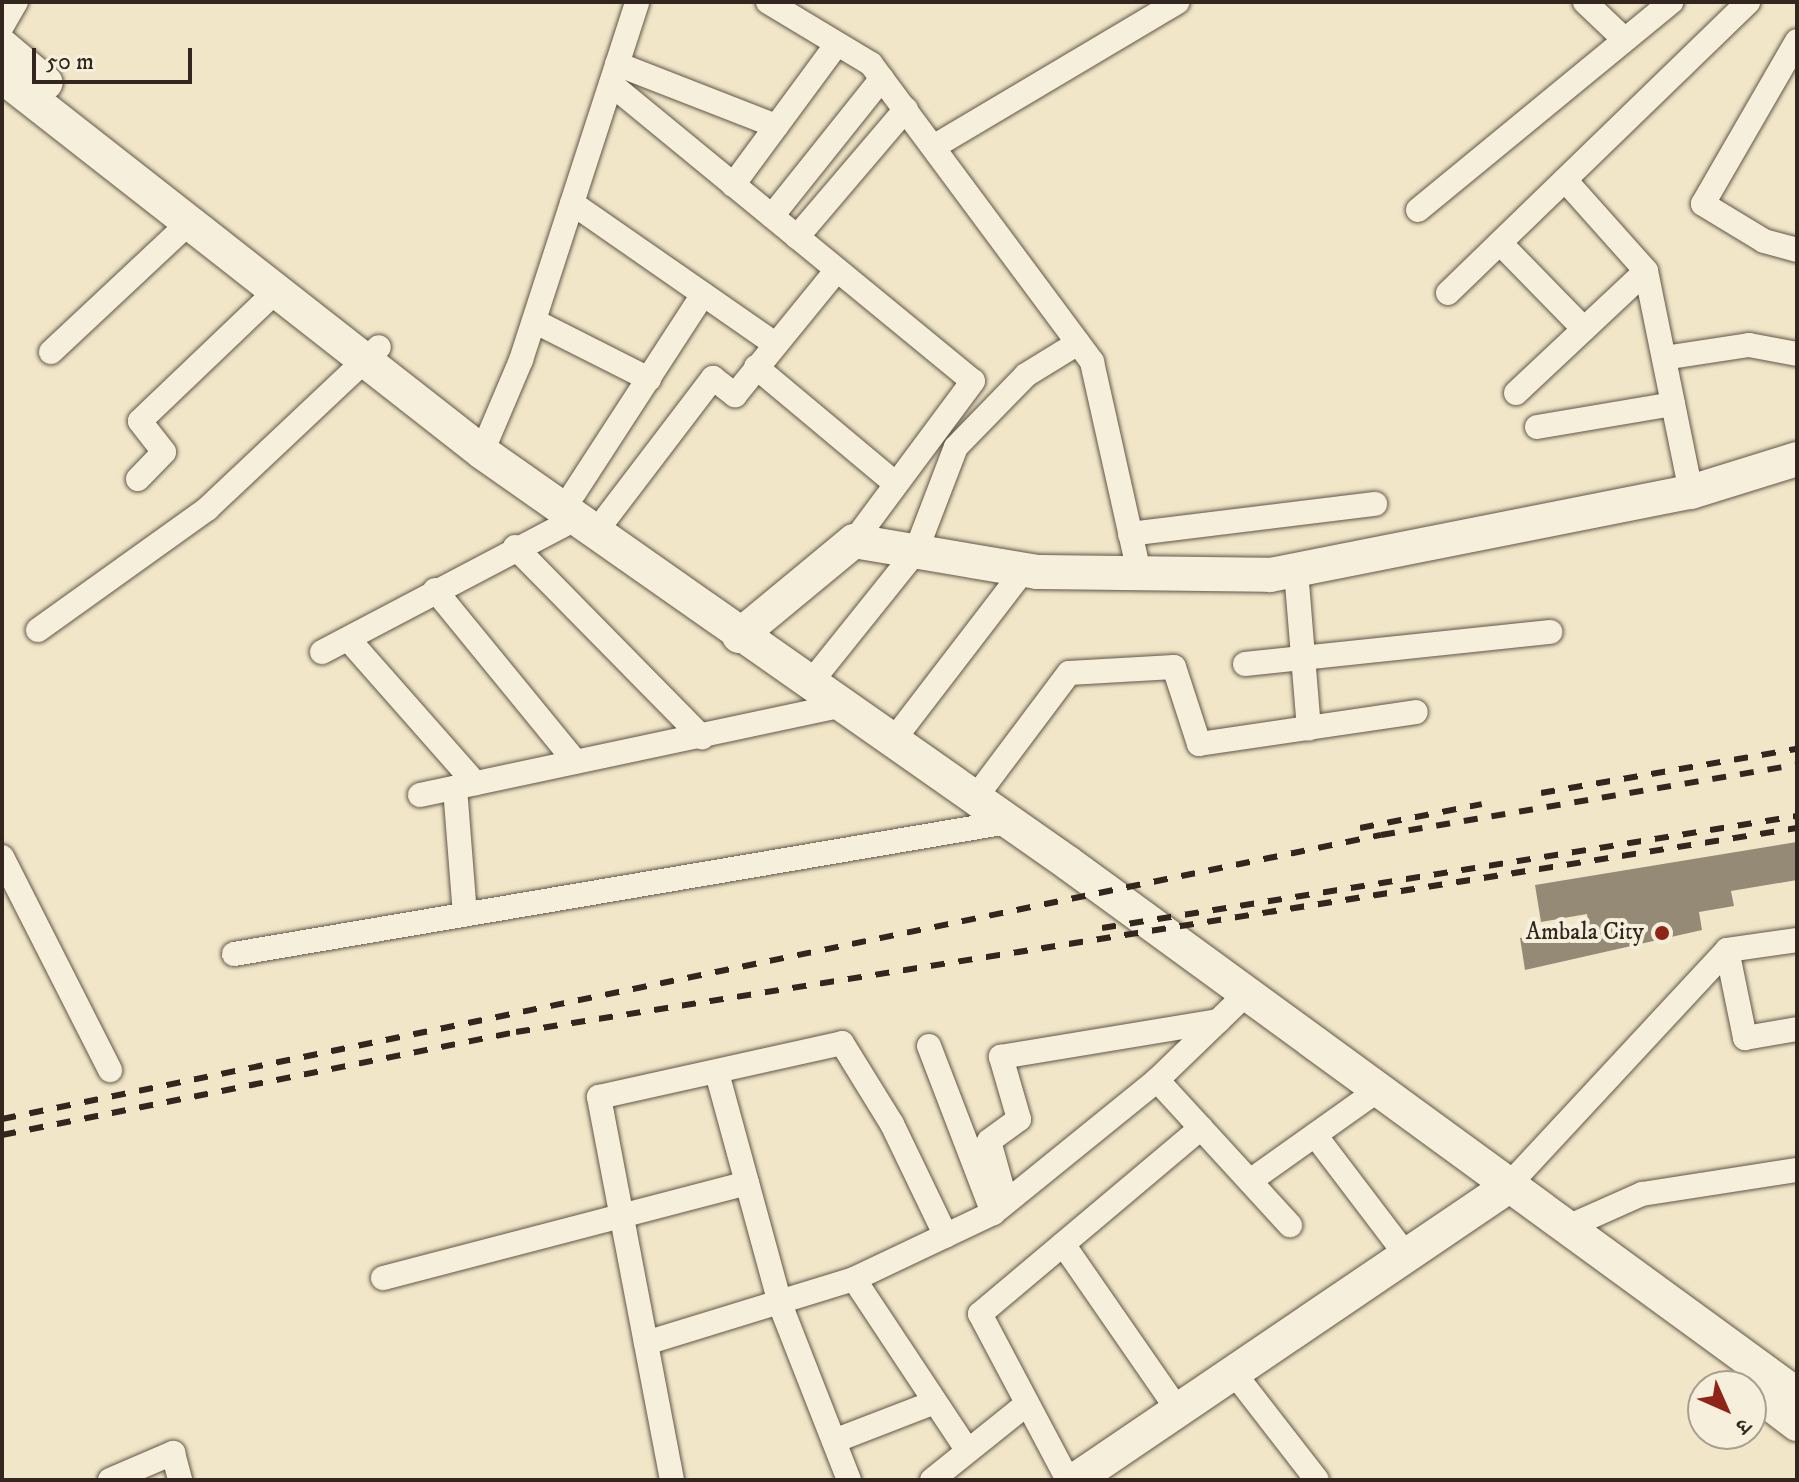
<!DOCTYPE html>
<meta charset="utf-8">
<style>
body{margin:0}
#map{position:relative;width:1799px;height:1482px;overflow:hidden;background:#f1e7c8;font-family:"IM FELL DW Pica","Noto Serif Devanagari",serif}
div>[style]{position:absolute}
.building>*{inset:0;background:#958a76}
.roads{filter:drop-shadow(0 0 2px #625648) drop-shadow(0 0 2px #625648)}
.street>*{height:24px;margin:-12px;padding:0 12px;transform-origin:12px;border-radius:12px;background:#f6efdb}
.secondary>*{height:34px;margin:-17px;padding:0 17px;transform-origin:17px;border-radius:17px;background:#f6efdb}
.rail>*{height:6px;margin-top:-3px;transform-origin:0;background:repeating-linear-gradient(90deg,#32261e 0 14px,transparent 0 28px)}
.dots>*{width:22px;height:22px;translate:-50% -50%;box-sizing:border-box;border:4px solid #f6efdb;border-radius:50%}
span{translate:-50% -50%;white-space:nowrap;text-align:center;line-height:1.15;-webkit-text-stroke:8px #f6efdb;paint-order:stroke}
.poi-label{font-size:24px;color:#32261e}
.right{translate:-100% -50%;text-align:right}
.frame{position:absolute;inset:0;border:4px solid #32261e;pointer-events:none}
.north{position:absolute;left:1687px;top:1370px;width:80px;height:80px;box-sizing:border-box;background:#f6efdb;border:2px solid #a89f8f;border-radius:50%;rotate:135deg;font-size:22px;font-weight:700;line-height:32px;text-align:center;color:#32261e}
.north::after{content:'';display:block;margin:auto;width:28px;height:36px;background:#8f2418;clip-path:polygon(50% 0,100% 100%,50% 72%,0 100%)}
.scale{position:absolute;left:32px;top:48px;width:160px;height:36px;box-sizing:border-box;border:4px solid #32261e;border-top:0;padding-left:10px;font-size:24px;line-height:28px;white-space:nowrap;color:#32261e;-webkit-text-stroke:6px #f6efdb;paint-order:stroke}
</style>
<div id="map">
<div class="building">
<i style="clip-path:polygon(1797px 842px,1797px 880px,1731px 891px,1734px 906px,1699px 912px,1702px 930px,1525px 970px,1520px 938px,1589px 927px,1587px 914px,1541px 922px,1535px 885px)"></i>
</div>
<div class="roads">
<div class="street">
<i style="left:768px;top:2px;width:120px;rotate:31deg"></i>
<i style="left:871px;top:64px;width:371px;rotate:53.4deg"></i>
<i style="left:1092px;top:362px;width:220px;rotate:77.4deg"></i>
<i style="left:1585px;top:2px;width:54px;rotate:43.5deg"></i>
<i style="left:2px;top:26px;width:28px;rotate:-60deg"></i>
<i style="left:1797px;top:41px;width:188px;rotate:120deg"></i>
<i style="left:1703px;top:204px;width:71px;rotate:31.2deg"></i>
<i style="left:1764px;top:241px;width:34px;rotate:15deg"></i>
<i style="left:617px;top:64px;width:171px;rotate:21.3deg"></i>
<i style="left:611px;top:84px;width:468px;rotate:39.4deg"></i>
<i style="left:973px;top:381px;width:199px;rotate:126.6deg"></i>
<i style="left:935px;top:146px;width:282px;rotate:-30.7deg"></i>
<i style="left:1565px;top:180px;width:122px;rotate:48.3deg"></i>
<i style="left:1646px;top:271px;width:226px;rotate:78.5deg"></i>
<i style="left:733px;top:185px;width:175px;rotate:-53.6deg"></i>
<i style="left:572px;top:203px;width:247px;rotate:34.8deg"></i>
<i style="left:1418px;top:210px;width:328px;rotate:-39.4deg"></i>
<i style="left:772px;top:216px;width:176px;rotate:-51.4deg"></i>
<i style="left:797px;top:237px;width:168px;rotate:-49.6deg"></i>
<i style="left:1500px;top:243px;width:120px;rotate:45.7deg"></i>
<i style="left:1448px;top:293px;width:418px;rotate:-44.1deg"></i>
<i style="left:534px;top:321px;width:129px;rotate:26.8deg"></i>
<i style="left:51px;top:352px;width:187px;rotate:-43.1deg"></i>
<i style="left:1664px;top:358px;width:86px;rotate:-8.7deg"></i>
<i style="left:1749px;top:345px;width:49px;rotate:10.6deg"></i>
<i style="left:756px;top:367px;width:182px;rotate:39.9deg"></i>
<i style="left:1516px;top:393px;width:178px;rotate:-43.2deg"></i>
<i style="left:1537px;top:427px;width:138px;rotate:-9.6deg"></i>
<i style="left:482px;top:452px;width:100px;rotate:-67deg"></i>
<i style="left:521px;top:360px;width:376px;rotate:-72deg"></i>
<i style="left:138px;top:479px;width:37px;rotate:-46deg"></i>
<i style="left:164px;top:452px;width:39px;rotate:-128deg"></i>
<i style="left:140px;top:421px;width:187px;rotate:-43.7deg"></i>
<i style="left:574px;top:493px;width:237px;rotate:-57deg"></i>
<i style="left:607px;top:517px;width:175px;rotate:-52.7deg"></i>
<i style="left:713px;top:378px;width:28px;rotate:38deg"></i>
<i style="left:735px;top:395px;width:161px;rotate:-50.8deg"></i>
<i style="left:1130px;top:534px;width:247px;rotate:-7deg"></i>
<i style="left:515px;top:547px;width:267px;rotate:45.5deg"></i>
<i style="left:1296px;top:571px;width:158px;rotate:85.3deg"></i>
<i style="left:435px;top:590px;width:222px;rotate:50.7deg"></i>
<i style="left:38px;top:630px;width:208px;rotate:-35.6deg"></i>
<i style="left:207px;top:509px;width:236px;rotate:-43.3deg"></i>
<i style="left:349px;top:640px;width:191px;rotate:48.6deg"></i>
<i style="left:322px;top:652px;width:286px;rotate:-27.7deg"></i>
<i style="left:1245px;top:664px;width:307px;rotate:-6deg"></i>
<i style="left:820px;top:671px;width:154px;rotate:-51.3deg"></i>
<i style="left:916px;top:551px;width:111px;rotate:-69deg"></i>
<i style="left:956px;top:447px;width:100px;rotate:-45.8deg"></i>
<i style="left:1026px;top:375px;width:61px;rotate:-31.6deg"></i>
<i style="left:898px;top:734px;width:207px;rotate:-52.5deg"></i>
<i style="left:455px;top:788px;width:126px;rotate:85.5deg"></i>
<i style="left:420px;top:795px;width:426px;rotate:-12deg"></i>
<i style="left:975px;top:798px;width:156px;rotate:-53.1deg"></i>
<i style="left:1069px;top:673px;width:105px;rotate:-3.3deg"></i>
<i style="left:1174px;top:667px;width:81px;rotate:72deg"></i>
<i style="left:1199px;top:744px;width:219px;rotate:-8.4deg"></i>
<i style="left:2px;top:857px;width:239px;rotate:63.1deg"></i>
<i style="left:1727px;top:950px;width:90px;rotate:78.4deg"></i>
<i style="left:1745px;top:1038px;width:53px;rotate:-9.8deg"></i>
<i style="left:234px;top:954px;width:785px;rotate:-9.68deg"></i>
<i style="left:929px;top:1046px;width:179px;rotate:69deg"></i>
<i style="left:717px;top:1073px;width:239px;rotate:74.7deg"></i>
<i style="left:780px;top:1304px;width:189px;rotate:68.6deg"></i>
<i style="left:1157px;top:1080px;width:197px;rotate:47.5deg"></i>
<i style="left:1315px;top:1135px;width:152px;rotate:52.8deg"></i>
<i style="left:1250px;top:1181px;width:152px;rotate:-35.4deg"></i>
<i style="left:1506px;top:1188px;width:325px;rotate:-47.1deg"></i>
<i style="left:1727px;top:950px;width:71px;rotate:-8.1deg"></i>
<i style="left:1006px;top:1202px;width:63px;rotate:-105.6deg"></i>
<i style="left:989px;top:1141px;width:37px;rotate:-36deg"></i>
<i style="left:1019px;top:1119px;width:65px;rotate:-106.2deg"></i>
<i style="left:1001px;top:1057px;width:220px;rotate:-9.4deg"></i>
<i style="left:1570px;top:1226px;width:79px;rotate:-24deg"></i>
<i style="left:1642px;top:1194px;width:157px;rotate:-8.8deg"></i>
<i style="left:1063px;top:1244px;width:202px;rotate:55.3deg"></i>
<i style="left:383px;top:1278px;width:376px;rotate:-14.6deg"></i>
<i style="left:854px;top:1279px;width:205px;rotate:56.5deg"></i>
<i style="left:646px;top:1343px;width:218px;rotate:-17.1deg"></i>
<i style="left:854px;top:1279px;width:154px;rotate:-25.4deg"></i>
<i style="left:993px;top:1213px;width:211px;rotate:-39deg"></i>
<i style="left:1157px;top:1080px;width:120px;rotate:-44deg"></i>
<i style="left:1234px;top:1373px;width:135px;rotate:52.2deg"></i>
<i style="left:834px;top:1441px;width:108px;rotate:-21.1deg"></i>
<i style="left:110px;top:1480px;width:69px;rotate:-23.2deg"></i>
<i style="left:173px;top:1453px;width:28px;rotate:75deg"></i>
<i style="left:672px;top:1480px;width:390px;rotate:-100.8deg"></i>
<i style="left:599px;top:1097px;width:249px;rotate:-12.5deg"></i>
<i style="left:842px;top:1043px;width:95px;rotate:58.3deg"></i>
<i style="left:892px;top:1124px;width:124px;rotate:64.3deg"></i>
<i style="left:932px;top:1480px;width:122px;rotate:-38.7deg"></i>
<i style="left:1068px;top:1480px;width:188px;rotate:-117.9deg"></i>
<i style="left:980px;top:1314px;width:289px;rotate:-40.1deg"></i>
</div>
<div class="secondary">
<i style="left:2px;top:46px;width:57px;rotate:40.1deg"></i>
<i style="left:2px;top:76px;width:610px;rotate:38.07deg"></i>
<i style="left:482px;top:452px;width:716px;rotate:35.04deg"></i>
<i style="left:1068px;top:863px;width:902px;rotate:36.12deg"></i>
<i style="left:739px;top:636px;width:149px;rotate:-39.6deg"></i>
<i style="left:854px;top:541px;width:186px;rotate:9.6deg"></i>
<i style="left:1037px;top:572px;width:233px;rotate:0.7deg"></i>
<i style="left:1270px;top:575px;width:429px;rotate:-11.2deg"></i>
<i style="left:1691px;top:492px;width:111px;rotate:-17.3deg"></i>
<i style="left:1751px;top:1389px;width:58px;rotate:37.3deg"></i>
<i style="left:1075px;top:1480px;width:521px;rotate:-34.12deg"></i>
</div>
</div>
<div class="rail">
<i style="left:1541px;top:793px;width:260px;rotate:-9.8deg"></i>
<i style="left:1360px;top:828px;width:124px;rotate:-11.1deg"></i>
<i style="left:1102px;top:928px;width:704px;rotate:-9.15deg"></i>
<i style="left:2px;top:1119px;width:1408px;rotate:-11.64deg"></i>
<i style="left:1381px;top:835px;width:422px;rotate:-9.6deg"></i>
<i style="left:2px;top:1135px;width:524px;rotate:-11.33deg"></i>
<i style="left:516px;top:1032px;width:1297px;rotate:-9.05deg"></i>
</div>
<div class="dots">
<i style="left:1662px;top:933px;background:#8f2418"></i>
</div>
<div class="poi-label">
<span class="right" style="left:1644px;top:933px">Ambala City</span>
</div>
<div class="frame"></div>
<div class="north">उ</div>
<div class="scale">50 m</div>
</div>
